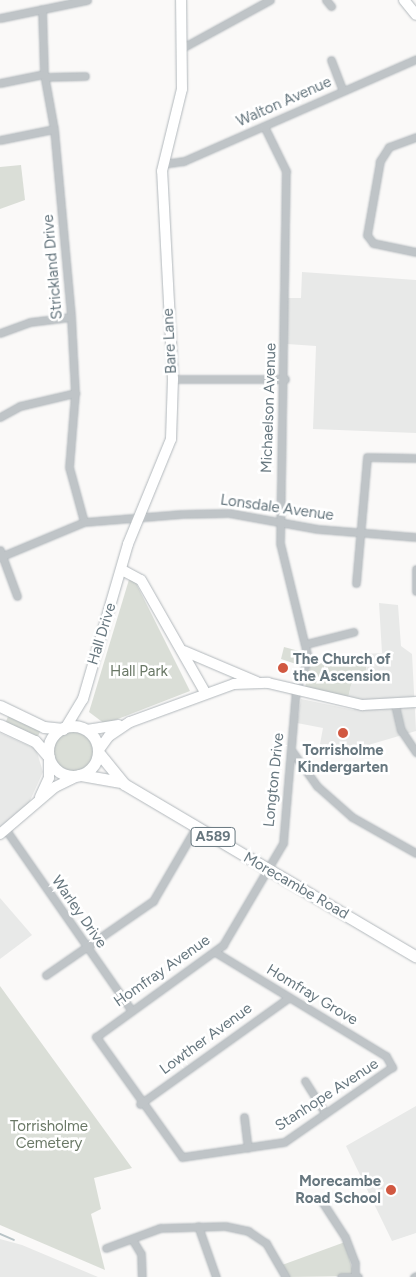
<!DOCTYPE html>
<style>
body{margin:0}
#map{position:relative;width:416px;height:1277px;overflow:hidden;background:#faf9f8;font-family:Figtree,sans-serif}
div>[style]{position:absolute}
.built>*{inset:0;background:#e8e9e8}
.green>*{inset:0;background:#daded7}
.round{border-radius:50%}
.stream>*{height:2px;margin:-1px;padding:0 1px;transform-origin:1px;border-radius:1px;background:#b9c4c7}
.roads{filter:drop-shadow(0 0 1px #b2b8bc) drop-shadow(0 0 1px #b2b8bc)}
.street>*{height:7px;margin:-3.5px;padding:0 3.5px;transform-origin:3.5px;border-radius:3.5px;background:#bfc4c7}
.secondary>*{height:10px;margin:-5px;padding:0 5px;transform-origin:5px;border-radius:5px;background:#fff}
.primary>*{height:11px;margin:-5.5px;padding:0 5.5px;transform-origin:5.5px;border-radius:5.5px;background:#fff}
.primary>.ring{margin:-5.5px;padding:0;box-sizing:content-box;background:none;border:11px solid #fff;border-radius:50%}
.dots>*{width:14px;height:14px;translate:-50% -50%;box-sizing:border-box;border:2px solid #fff;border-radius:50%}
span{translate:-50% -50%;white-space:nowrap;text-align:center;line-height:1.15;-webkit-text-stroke:5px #fff;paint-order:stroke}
.shield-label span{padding:1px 4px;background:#fff;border:1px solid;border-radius:4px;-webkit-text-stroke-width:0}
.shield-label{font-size:14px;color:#67777f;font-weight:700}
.street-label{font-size:15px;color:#67777f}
.poi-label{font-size:15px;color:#67777f;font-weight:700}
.left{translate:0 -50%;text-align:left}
.right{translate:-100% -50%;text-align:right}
.park-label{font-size:15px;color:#6a7866}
</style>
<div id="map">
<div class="built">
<i style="clip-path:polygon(302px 272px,416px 280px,416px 433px,313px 429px,316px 346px,287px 344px,287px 298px,301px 298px)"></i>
<i style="clip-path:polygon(379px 603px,398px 605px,401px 646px,412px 654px,416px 731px,365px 746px,349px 756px,320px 744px,323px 728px,297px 723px,301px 699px,354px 710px,348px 698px,352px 681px,367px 673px,364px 654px,382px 653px)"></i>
<i style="clip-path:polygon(0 733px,36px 749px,43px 772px,28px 805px,0 827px)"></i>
<i style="clip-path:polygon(0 898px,32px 935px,0 959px)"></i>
<i style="clip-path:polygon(416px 1106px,416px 1233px,392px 1241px,346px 1146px)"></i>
<i style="clip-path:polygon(0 1239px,22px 1245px,98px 1277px,0 1277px)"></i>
</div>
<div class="green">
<i style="clip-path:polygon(21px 165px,25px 200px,0 209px,0 167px)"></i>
<i style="clip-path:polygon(131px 573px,190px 691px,105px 724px,89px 712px)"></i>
<i style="clip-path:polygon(284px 647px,299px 651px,299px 665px,281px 659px)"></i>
<i style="clip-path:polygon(364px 654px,367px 674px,352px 681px,348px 698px,305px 688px,309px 666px)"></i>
<i style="clip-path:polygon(9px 714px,41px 730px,37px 738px,5px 724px)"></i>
<i class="round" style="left:53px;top:732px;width:40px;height:40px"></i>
<i style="clip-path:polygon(0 986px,132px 1168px,94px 1178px,101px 1209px,91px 1214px,105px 1270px,0 1225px)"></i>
<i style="clip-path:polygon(345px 1242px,354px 1276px,289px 1277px,282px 1265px)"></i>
</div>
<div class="stream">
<i style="left:0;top:1234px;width:15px;rotate:23deg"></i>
</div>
<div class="roads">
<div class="street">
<i style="left:326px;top:0;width:8px;rotate:50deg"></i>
<i style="left:42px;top:9px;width:65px;rotate:88.2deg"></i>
<i style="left:44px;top:74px;width:56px;rotate:79.7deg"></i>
<i style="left:54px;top:129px;width:189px;rotate:84.8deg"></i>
<i style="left:71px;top:317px;width:76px;rotate:87deg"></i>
<i style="left:75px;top:393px;width:74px;rotate:94.6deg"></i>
<i style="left:69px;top:467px;width:57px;rotate:74.7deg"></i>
<i style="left:0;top:18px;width:89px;rotate:-11.7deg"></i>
<i style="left:184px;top:47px;width:98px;rotate:-28.7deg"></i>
<i style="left:331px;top:60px;width:33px;rotate:69deg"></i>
<i style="left:45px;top:77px;width:40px;rotate:-1.4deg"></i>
<i style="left:0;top:83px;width:45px;rotate:-11.6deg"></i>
<i style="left:416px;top:137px;width:29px;rotate:160deg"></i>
<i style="left:389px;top:147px;width:17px;rotate:123deg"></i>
<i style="left:380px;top:161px;width:75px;rotate:100deg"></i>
<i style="left:367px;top:235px;width:10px;rotate:53deg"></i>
<i style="left:373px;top:243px;width:44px;rotate:11.8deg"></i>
<i style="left:0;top:140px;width:55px;rotate:-11.5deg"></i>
<i style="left:163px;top:164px;width:21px;rotate:-8deg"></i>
<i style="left:184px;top:161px;width:253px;rotate:-23.7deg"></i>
<i style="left:0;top:333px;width:32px;rotate:-20deg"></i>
<i style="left:30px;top:322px;width:41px;rotate:-7deg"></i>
<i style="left:173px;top:379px;width:112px"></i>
<i style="left:0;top:417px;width:23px;rotate:-29deg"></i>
<i style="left:20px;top:406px;width:57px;rotate:-13.3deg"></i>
<i style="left:0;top:550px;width:49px;rotate:69.7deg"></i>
<i style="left:0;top:557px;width:91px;rotate:-22.6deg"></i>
<i style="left:84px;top:522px;width:98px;rotate:-4.7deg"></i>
<i style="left:182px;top:514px;width:47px;rotate:-1.2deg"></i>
<i style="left:229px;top:513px;width:90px;rotate:10.2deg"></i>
<i style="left:318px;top:529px;width:98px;rotate:4.7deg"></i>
<i style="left:416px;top:569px;width:22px;rotate:90deg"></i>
<i style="left:356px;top:583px;width:126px;rotate:-85deg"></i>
<i style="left:367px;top:457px;width:49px;rotate:1.2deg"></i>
<i style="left:306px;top:644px;width:49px;rotate:-14.3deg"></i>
<i style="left:395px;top:705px;width:26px;rotate:77deg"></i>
<i style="left:401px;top:730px;width:27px;rotate:56deg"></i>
<i style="left:292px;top:751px;width:43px;rotate:54.5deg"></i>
<i style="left:317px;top:786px;width:47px;rotate:41.5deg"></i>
<i style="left:352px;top:817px;width:73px;rotate:29.4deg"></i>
<i style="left:6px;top:830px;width:219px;rotate:55.2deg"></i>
<i style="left:215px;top:952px;width:200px;rotate:31.3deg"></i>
<i style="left:386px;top:1056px;width:13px;rotate:61deg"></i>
<i style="left:392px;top:1067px;width:131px;rotate:145.2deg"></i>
<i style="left:284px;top:1142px;width:103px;rotate:171.6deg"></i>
<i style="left:182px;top:1157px;width:148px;rotate:-125.6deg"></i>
<i style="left:96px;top:1037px;width:157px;rotate:-35.9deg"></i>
<i style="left:223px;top:945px;width:118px;rotate:-59.5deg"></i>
<i style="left:283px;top:843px;width:155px;rotate:-85.2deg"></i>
<i style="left:296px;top:689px;width:33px;rotate:-69deg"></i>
<i style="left:308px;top:658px;width:118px;rotate:-103.7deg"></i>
<i style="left:280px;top:543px;width:372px;rotate:-89.1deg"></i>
<i style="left:286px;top:171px;width:50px;rotate:-116.1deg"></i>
<i style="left:46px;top:975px;width:130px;rotate:-34.7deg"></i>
<i style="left:153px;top:901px;width:86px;rotate:-59.8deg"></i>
<i style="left:305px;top:1081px;width:38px;rotate:58deg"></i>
<i style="left:140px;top:1104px;width:182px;rotate:-35.6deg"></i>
<i style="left:244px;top:1117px;width:31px;rotate:83deg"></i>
<i style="left:321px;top:1200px;width:44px;rotate:57deg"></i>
<i style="left:345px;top:1237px;width:28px;rotate:69deg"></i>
<i style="left:355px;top:1263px;width:14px;rotate:90deg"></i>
<i style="left:198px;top:1226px;width:54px;rotate:70.6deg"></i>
<i style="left:132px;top:1239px;width:17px;rotate:59deg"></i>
<i style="left:141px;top:1254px;width:23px;rotate:88deg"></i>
<i style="left:106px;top:1248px;width:58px;rotate:-20.3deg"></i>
<i style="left:160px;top:1228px;width:65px;rotate:-1.8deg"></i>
<i style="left:225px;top:1226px;width:24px;rotate:12deg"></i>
<i style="left:248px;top:1231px;width:22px;rotate:34deg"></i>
<i style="left:266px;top:1243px;width:39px;rotate:60deg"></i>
<i style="left:341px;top:1277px;width:17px"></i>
<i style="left:414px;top:1277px;width:2px;rotate:-27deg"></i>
</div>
<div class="secondary">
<i style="left:404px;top:0;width:19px;rotate:51deg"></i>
<i style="left:122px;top:570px;width:21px;rotate:28deg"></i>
<i style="left:141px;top:580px;width:129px;rotate:60.3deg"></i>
<i style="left:184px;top:651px;width:79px;rotate:23deg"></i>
<i style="left:66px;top:727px;width:33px;rotate:-59deg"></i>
<i style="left:83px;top:699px;width:161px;rotate:-73.8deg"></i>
<i style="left:128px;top:544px;width:113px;rotate:-67.7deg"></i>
<i style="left:171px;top:439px;width:60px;rotate:-88.1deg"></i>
<i style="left:173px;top:379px;width:208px;rotate:-93deg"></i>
<i style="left:162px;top:171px;width:84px;rotate:-76.3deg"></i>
<i style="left:182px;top:89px;width:89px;rotate:-90.6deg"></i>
<i style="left:87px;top:730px;width:32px;rotate:-9deg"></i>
<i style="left:98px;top:751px;width:19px;rotate:-54deg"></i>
<i style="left:109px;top:736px;width:25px;rotate:-34deg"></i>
<i style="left:130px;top:722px;width:111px;rotate:-20.1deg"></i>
<i style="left:234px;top:684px;width:34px;rotate:-2deg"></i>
<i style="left:268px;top:683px;width:97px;rotate:13.2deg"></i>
<i style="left:362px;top:705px;width:54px;rotate:-3.2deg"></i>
<i style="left:40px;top:797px;width:21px;rotate:-65deg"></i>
<i style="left:49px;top:778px;width:20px;rotate:-90deg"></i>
<i style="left:0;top:834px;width:72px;rotate:-40.5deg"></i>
<i style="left:55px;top:787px;width:28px;rotate:-26deg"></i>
</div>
<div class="primary">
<i style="left:0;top:706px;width:49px;rotate:25.5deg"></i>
<i style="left:44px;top:727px;width:19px;rotate:6deg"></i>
<i style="left:0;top:725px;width:38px;rotate:25deg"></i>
<i style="left:35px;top:741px;width:21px;rotate:49deg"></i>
<i class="ring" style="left:48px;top:726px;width:39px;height:39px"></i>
<i style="left:98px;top:752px;width:41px;rotate:50.9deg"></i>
<i style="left:124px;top:784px;width:339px;rotate:30.6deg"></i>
<i style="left:81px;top:775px;width:39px;rotate:10deg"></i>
</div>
</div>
<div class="dots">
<i style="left:283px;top:668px;background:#d15841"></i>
<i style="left:343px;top:733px;background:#d15841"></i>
<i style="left:391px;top:1190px;background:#d15841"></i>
</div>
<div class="shield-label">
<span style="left:213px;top:837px">A589</span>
</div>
<div class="street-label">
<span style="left:284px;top:102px;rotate:-24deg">Walton Avenue</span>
<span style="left:53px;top:267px;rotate:-95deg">Strickland Drive</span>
<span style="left:170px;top:341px;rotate:-93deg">Bare Lane</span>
<span style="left:269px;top:408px;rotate:-88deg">Michaelson Avenue</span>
<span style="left:277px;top:508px;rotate:8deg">Lonsdale Avenue</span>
<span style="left:102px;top:634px;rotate:-73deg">Hall Drive</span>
<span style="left:274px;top:780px;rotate:-84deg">Longton Drive</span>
<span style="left:296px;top:886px;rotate:30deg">Morecambe Road</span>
<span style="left:79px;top:912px;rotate:55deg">Warley Drive</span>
<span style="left:162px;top:971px;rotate:-35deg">Homfray Avenue</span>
<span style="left:312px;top:995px;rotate:31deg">Homfray Grove</span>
<span style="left:206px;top:1039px;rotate:-36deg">Lowther Avenue</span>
<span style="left:327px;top:1095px;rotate:-33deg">Stanhope Avenue</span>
</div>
<div class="poi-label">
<span class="left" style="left:293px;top:668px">The Church of<br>the Ascension</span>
<span style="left:343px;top:759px">Torrisholme<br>Kindergarten</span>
<span class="right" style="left:381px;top:1190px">Morecambe<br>Road School</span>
</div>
<div class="park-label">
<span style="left:139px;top:672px">Hall Park</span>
<span style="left:49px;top:1135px">Torrisholme<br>Cemetery</span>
</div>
</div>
